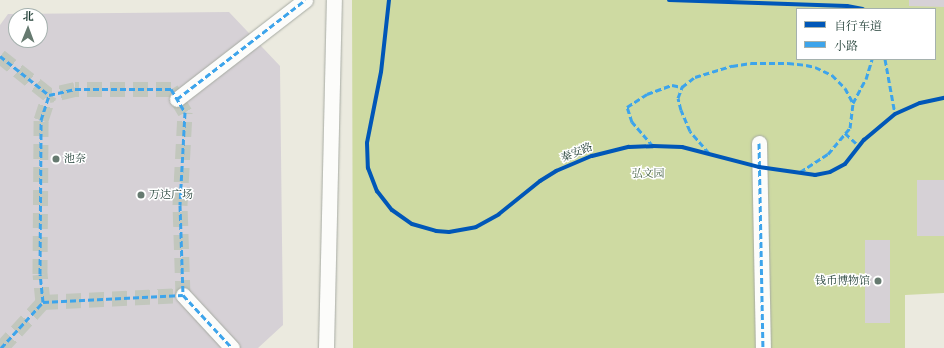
<!DOCTYPE html>
<meta charset="utf-8">
<style>
body{margin:0}
#map{position:relative;width:944px;height:348px;overflow:hidden;background:#ebeadf;font-family:"IM FELL Great Primer","Noto Serif SC",serif}
div>[style]{position:absolute}
.green>*{inset:0;background:#cedaa2}
.building>*{inset:0;background:#d6d1d6;transform-origin:0 0}
.minor-tunnel>*{height:15px;margin-top:-7.5px;transform-origin:0;background:repeating-linear-gradient(90deg,#c2c7bd 0 15px,transparent 0 23px)}
.roads{filter:drop-shadow(0 0 1px #a6aaa2) drop-shadow(0 0 1px #a6aaa2)}
.minor>*{height:15px;margin:-7.5px;padding:0 7.5px;transform-origin:7.5px;border-radius:7.5px;background:#fcfcfa}
.quiet>*{height:3px;margin-top:-1.5px;transform-origin:0;background:repeating-linear-gradient(90deg,#3da4eb 0 6px,transparent 0 9px)}
.cycleway>*{height:4px;margin:-2px;padding:0 2px;transform-origin:2px;border-radius:2px;background:#0057b8}
.dots>*{width:11px;height:11px;translate:-50% -50%;box-sizing:border-box;border:2px solid #fff;border-radius:50%}
span{translate:-50% -50%;white-space:nowrap;text-align:center;line-height:1.15;-webkit-text-stroke:3px #fff;paint-order:stroke}
.street-label{font-size:11px;color:#1f3d34}
.poi-label{font-size:11px;color:#1f3d34}
.left{translate:0 -50%;text-align:left}
.right{translate:-100% -50%;text-align:right}
.park-label{font-size:11px;color:#456143}
.legend{position:absolute;left:796px;top:8px;width:140px;height:52px;box-sizing:border-box;background:#fff;border:1px solid #a5b1ae;margin:0;padding:5px 7px;list-style:none;font-size:12px;color:#1f3d34}
.legend li{display:flex;align-items:center;gap:8px;height:20px}
.legend b{width:20px;border:1px solid #a5b1ae}
.north{position:absolute;left:8px;top:8px;width:40px;height:40px;box-sizing:border-box;background:#fff;border:1px solid #a5b1ae;border-radius:50%;rotate:1deg;font-size:11px;font-weight:700;line-height:16px;text-align:center;color:#1f3d34}
.north::after{content:'';display:block;margin:auto;width:14px;height:18px;background:#667a70;clip-path:polygon(50% 0,100% 100%,50% 72%,0 100%)}
</style>
<div id="map">
<div class="green">
<i style="clip-path:polygon(evenodd,352px 0,944px 0,944px 293px,905px 295px,905px 348px,353px 348px,352px 0,797px 9px,935px 9px,935px 59px,797px 59px,797px 9px)"></i>
</div>
<div class="building">
<i style="clip-path:polygon(909px 0,944px 0,944px 7px,909px 6px)"></i>
<i style="clip-path:polygon(evenodd,229px 12px,280px 66px,283px 325px,258px 348px,0 348px,0 25px,8px 14px,229px 12px,16px 16px,40px 16px,40px 40px,16px 40px,16px 16px)"></i>
<i style="left:917px;top:180px;width:27px;height:56px"></i>
<i style="left:865px;top:240px;width:25px;height:83px"></i>
</div>
<div class="minor-tunnel">
<i style="left:0;top:56px;width:63px;rotate:38.5deg"></i>
<i style="left:43px;top:302px;width:28px;rotate:-96deg"></i>
<i style="left:40px;top:274px;width:154px;rotate:-89.6deg"></i>
<i style="left:41px;top:120px;width:26px;rotate:-72deg"></i>
<i style="left:1px;top:348px;width:62px;rotate:-47.6deg"></i>
<i style="left:43px;top:302px;width:140px;rotate:-2.9deg"></i>
<i style="left:183px;top:295px;width:90px;rotate:-91.9deg"></i>
<i style="left:180px;top:205px;width:93px;rotate:-86.9deg"></i>
<i style="left:185px;top:112px;width:27px;rotate:-121deg"></i>
<i style="left:171px;top:89px;width:96px;rotate:180deg"></i>
<i style="left:75px;top:89px;width:27px;rotate:167deg"></i>
</div>
<div class="roads">
<div class="minor">
<i style="left:177px;top:99px;width:162px;rotate:-37.7deg"></i>
<i style="left:759px;top:143px;width:205px;rotate:88.9deg"></i>
<i style="left:183px;top:295px;width:72px;rotate:47.2deg"></i>
<i style="left:326px;top:348px;width:348px;rotate:-88.7deg"></i>
</div>
</div>
<div class="quiet">
<i style="left:0;top:56px;width:63px;rotate:38.5deg"></i>
<i style="left:885px;top:59px;width:56px;rotate:79.7deg"></i>
<i style="left:49px;top:95px;width:27px;rotate:-13deg"></i>
<i style="left:75px;top:89px;width:96px"></i>
<i style="left:171px;top:89px;width:27px;rotate:59deg"></i>
<i style="left:185px;top:112px;width:93px;rotate:93.1deg"></i>
<i style="left:180px;top:205px;width:90px;rotate:88.1deg"></i>
<i style="left:183px;top:295px;width:72px;rotate:47.2deg"></i>
<i style="left:177px;top:99px;width:162px;rotate:-37.7deg"></i>
<i style="left:845px;top:133px;width:19px;rotate:43deg"></i>
<i style="left:759px;top:143px;width:205px;rotate:88.9deg"></i>
<i style="left:653px;top:146px;width:32px;rotate:-131deg"></i>
<i style="left:632px;top:122px;width:16px;rotate:-108deg"></i>
<i style="left:627px;top:107px;width:24px;rotate:-33deg"></i>
<i style="left:647px;top:94px;width:27px;rotate:-20deg"></i>
<i style="left:672px;top:85px;width:10px;rotate:11deg"></i>
<i style="left:709px;top:153px;width:29px;rotate:-131deg"></i>
<i style="left:690px;top:131px;width:23px;rotate:-113deg"></i>
<i style="left:681px;top:110px;width:12px;rotate:-104deg"></i>
<i style="left:678px;top:98px;width:12px;rotate:-70deg"></i>
<i style="left:682px;top:87px;width:16px;rotate:-38deg"></i>
<i style="left:695px;top:77px;width:39px;rotate:-17deg"></i>
<i style="left:732px;top:66px;width:19px;rotate:-9deg"></i>
<i style="left:751px;top:63px;width:37px"></i>
<i style="left:788px;top:63px;width:18px;rotate:6deg"></i>
<i style="left:806px;top:65px;width:9px;rotate:13deg"></i>
<i style="left:815px;top:67px;width:19px;rotate:25deg"></i>
<i style="left:832px;top:75px;width:18px;rotate:45deg"></i>
<i style="left:845px;top:88px;width:17px;rotate:62deg"></i>
<i style="left:800px;top:172px;width:33px;rotate:-33deg"></i>
<i style="left:828px;top:154px;width:34px;rotate:-50deg"></i>
<i style="left:850px;top:128px;width:25px;rotate:-83deg"></i>
<i style="left:853px;top:103px;width:27px;rotate:-62deg"></i>
<i style="left:866px;top:79px;width:21px;rotate:-73deg"></i>
<i style="left:43px;top:302px;width:28px;rotate:-96deg"></i>
<i style="left:40px;top:274px;width:154px;rotate:-89.6deg"></i>
<i style="left:41px;top:120px;width:26px;rotate:-72deg"></i>
<i style="left:1px;top:348px;width:62px;rotate:-47.6deg"></i>
<i style="left:43px;top:302px;width:140px;rotate:-2.9deg"></i>
</div>
<div class="cycleway">
<i style="left:389px;top:0;width:72px;rotate:96.3deg"></i>
<i style="left:381px;top:72px;width:72px;rotate:101.2deg"></i>
<i style="left:367px;top:143px;width:25px;rotate:88deg"></i>
<i style="left:368px;top:168px;width:25px;rotate:69deg"></i>
<i style="left:377px;top:191px;width:24px;rotate:52deg"></i>
<i style="left:392px;top:210px;width:24px;rotate:35deg"></i>
<i style="left:412px;top:224px;width:25px;rotate:16deg"></i>
<i style="left:436px;top:231px;width:13px;rotate:4deg"></i>
<i style="left:449px;top:232px;width:27px;rotate:-10deg"></i>
<i style="left:476px;top:227px;width:26px;rotate:-29deg"></i>
<i style="left:499px;top:214px;width:53px;rotate:-38.8deg"></i>
<i style="left:540px;top:181px;width:19px;rotate:-32deg"></i>
<i style="left:556px;top:171px;width:39px;rotate:-23deg"></i>
<i style="left:592px;top:156px;width:38px;rotate:-14deg"></i>
<i style="left:629px;top:147px;width:24px;rotate:-2deg"></i>
<i style="left:653px;top:146px;width:29px;rotate:2deg"></i>
<i style="left:682px;top:147px;width:80px;rotate:14.6deg"></i>
<i style="left:759px;top:167px;width:57px;rotate:8.1deg"></i>
<i style="left:815px;top:175px;width:15px;rotate:-11deg"></i>
<i style="left:830px;top:172px;width:17px;rotate:-28deg"></i>
<i style="left:845px;top:164px;width:31px;rotate:-52deg"></i>
<i style="left:864px;top:140px;width:40px;rotate:-40deg"></i>
<i style="left:895px;top:114px;width:27px;rotate:-24deg"></i>
<i style="left:920px;top:103px;width:25px;rotate:-12deg"></i>
<i style="left:669px;top:0;width:178px;rotate:1.9deg"></i>
<i style="left:847px;top:6px;width:16px;rotate:11deg"></i>
</div>
<div class="dots">
<i style="left:56px;top:159px;background:#667a70"></i>
<i style="left:141px;top:195px;background:#667a70"></i>
<i style="left:878px;top:281px;background:#667a70"></i>
</div>
<div class="street-label">
<span style="left:577px;top:153px;rotate:-22deg">秦安路</span>
</div>
<div class="poi-label">
<span class="left" style="left:64px;top:159px">池奈</span>
<span class="left" style="left:149px;top:195px">万达广场</span>
<span class="right" style="left:870px;top:281px">钱币博物馆</span>
</div>
<div class="park-label">
<span style="left:648px;top:174px">弘文园</span>
</div>
<ul class="legend">
<li><b style="height:5px;background:#0057b8"></b>自行车道</li>
<li><b style="height:5px;background:#3da4eb"></b>小路</li>
</ul>
<div class="north">北</div>
</div>
